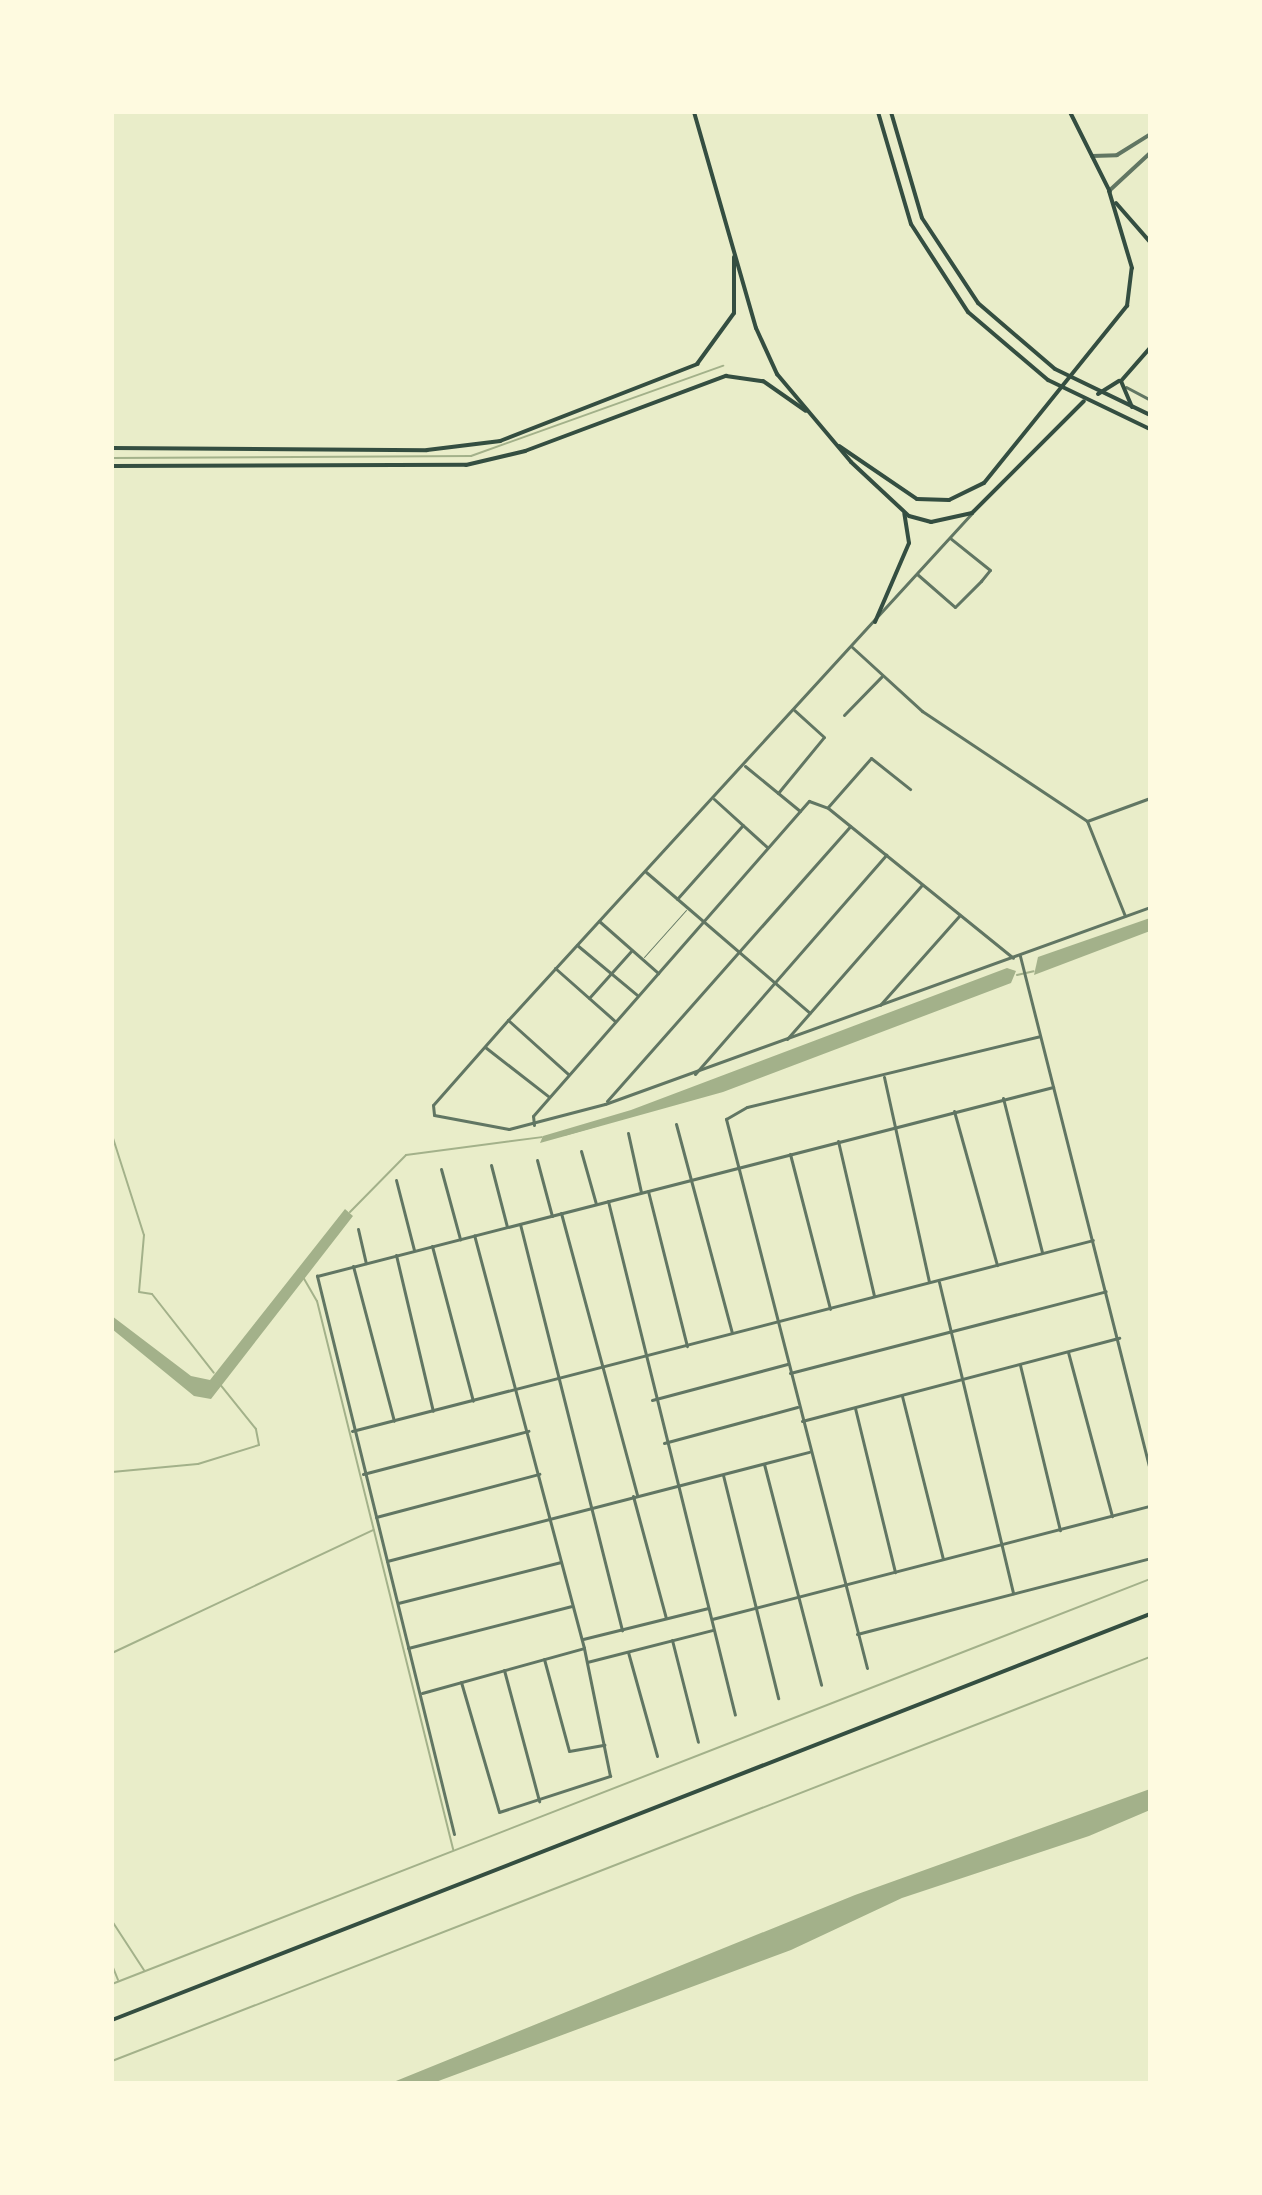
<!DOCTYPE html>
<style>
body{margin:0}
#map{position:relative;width:1262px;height:2195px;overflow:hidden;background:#e9edc9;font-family:Quicksand,sans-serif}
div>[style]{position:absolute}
.water>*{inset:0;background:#a3b18a}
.stream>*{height:2px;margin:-1px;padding:0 1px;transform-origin:1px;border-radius:1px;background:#a3b18a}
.service>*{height:1px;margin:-0.5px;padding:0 0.5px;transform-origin:0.5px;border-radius:0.5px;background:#617663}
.minor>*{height:3px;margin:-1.5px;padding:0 1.5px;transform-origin:1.5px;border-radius:1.5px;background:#617663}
.tertiary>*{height:4px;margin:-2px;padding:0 2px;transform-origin:2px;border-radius:2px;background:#617663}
.secondary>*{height:4px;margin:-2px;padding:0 2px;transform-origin:2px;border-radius:2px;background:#344e41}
.primary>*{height:4px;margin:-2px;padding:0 2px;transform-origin:2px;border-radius:2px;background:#344e41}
span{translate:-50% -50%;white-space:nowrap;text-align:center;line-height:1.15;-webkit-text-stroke:6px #fefae0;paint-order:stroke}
.frame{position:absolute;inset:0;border:114px solid #fefae0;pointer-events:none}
</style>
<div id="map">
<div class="water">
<i style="clip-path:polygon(1150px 918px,1150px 931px,1034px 975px,1038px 957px)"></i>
<i style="clip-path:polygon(1007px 968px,1016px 971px,1011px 983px,723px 1092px,540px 1143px,543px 1136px,631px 1110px)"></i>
<i style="clip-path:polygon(345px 1209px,353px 1216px,211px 1399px,194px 1396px,112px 1329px,112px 1316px,191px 1376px,210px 1380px)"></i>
<i style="clip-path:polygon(1150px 1789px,1150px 1810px,1089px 1836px,902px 1898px,791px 1950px,433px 2083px,391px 2083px,855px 1895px)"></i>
</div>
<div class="stream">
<i style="left:112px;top:458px;width:359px;rotate:-0.3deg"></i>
<i style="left:471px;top:456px;width:268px;rotate:-19.7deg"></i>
<i style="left:1017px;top:975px;width:17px;rotate:-13deg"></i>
<i style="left:112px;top:1135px;width:105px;rotate:72.3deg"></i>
<i style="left:144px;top:1235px;width:57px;rotate:95deg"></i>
<i style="left:139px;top:1292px;width:13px;rotate:9deg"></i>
<i style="left:152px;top:1294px;width:100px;rotate:51.9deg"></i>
<i style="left:564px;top:1135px;width:37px;rotate:-16deg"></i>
<i style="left:350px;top:1212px;width:80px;rotate:-45.5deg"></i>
<i style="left:406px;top:1155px;width:137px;rotate:-7.5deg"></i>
<i style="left:303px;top:1277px;width:28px;rotate:60deg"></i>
<i style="left:317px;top:1301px;width:565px;rotate:76.06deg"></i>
<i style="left:112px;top:1472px;width:86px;rotate:-5.3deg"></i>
<i style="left:198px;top:1464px;width:64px;rotate:-17.3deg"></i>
<i style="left:259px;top:1445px;width:16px;rotate:-101deg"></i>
<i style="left:256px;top:1429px;width:59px;rotate:-128.8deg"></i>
<i style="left:112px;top:1653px;width:289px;rotate:-25.2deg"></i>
<i style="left:112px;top:1921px;width:59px;rotate:56.9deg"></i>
<i style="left:112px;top:1965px;width:16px;rotate:68deg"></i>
<i style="left:112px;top:1984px;width:1114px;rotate:-21.31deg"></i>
<i style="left:112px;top:2061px;width:1114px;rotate:-21.27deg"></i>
</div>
<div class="service">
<i style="left:644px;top:957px;width:63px;rotate:-48.2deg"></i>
</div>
<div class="minor">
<i style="left:1126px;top:387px;width:27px;rotate:28deg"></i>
<i style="left:972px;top:513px;width:687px;rotate:132.46deg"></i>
<i style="left:508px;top:1020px;width:113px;rotate:131.4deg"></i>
<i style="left:433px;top:1105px;width:10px;rotate:84deg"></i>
<i style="left:434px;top:1115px;width:76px;rotate:10.6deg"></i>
<i style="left:509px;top:1129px;width:99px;rotate:-14.6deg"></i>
<i style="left:605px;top:1104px;width:580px;rotate:-19.87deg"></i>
<i style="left:917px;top:574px;width:50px;rotate:41deg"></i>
<i style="left:955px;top:607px;width:37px;rotate:-45deg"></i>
<i style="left:981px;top:581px;width:14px;rotate:-51deg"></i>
<i style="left:990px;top:570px;width:51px;rotate:-141.3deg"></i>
<i style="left:852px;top:647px;width:95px;rotate:42.4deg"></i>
<i style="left:922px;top:711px;width:198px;rotate:33.7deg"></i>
<i style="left:1087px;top:821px;width:102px;rotate:68.2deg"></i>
<i style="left:844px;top:715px;width:54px;rotate:-45.7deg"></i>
<i style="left:745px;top:766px;width:71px;rotate:39.3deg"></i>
<i style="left:778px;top:793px;width:72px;rotate:-50.6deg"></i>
<i style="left:824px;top:737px;width:40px;rotate:-138deg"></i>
<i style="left:714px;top:799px;width:72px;rotate:42.2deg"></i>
<i style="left:828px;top:807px;width:65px;rotate:-48.7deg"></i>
<i style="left:871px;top:758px;width:50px;rotate:38.5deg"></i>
<i style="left:1087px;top:821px;width:67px;rotate:-20.1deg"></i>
<i style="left:646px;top:872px;width:216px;rotate:40.7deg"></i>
<i style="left:677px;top:899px;width:99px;rotate:-48.3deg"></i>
<i style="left:599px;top:921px;width:79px;rotate:41.4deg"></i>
<i style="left:577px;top:945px;width:78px;rotate:39.8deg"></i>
<i style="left:1020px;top:956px;width:530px;rotate:75.81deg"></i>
<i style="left:555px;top:968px;width:80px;rotate:41.5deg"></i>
<i style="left:589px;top:998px;width:64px;rotate:-48.1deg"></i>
<i style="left:880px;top:1005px;width:120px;rotate:-48.4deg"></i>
<i style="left:508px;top:1020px;width:81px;rotate:42deg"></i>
<i style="left:787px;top:1039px;width:205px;rotate:-48.8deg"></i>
<i style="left:485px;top:1047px;width:80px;rotate:37.9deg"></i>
<i style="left:695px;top:1074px;width:291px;rotate:-48.9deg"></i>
<i style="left:884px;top:1077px;width:210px;rotate:77.6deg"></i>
<i style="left:1003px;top:1098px;width:159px;rotate:75.8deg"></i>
<i style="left:607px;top:1101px;width:367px;rotate:-48.5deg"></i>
<i style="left:954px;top:1111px;width:160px;rotate:74.4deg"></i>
<i style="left:676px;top:1124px;width:216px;rotate:75deg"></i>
<i style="left:534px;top:1125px;width:9px;rotate:-96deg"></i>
<i style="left:533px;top:1116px;width:419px;rotate:-48.8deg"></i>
<i style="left:809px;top:801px;width:20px;rotate:20deg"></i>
<i style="left:828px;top:808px;width:238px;rotate:39deg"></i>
<i style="left:628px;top:1133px;width:60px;rotate:77.6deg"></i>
<i style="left:838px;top:1141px;width:159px;rotate:76.9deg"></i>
<i style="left:581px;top:1151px;width:55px;rotate:74.2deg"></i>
<i style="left:790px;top:1154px;width:160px;rotate:75.5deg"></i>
<i style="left:537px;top:1160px;width:58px;rotate:75deg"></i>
<i style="left:491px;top:1165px;width:64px;rotate:75.5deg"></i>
<i style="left:441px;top:1169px;width:73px;rotate:74.8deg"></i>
<i style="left:396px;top:1180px;width:72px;rotate:75.6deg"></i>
<i style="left:648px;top:1191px;width:160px;rotate:75.9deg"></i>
<i style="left:608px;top:1201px;width:529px;rotate:76.12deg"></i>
<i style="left:561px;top:1213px;width:292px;rotate:74.9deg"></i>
<i style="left:520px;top:1224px;width:419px;rotate:75.9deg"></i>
<i style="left:358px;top:1229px;width:35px;rotate:77deg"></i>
<i style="left:432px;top:1246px;width:160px;rotate:75.2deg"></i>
<i style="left:396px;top:1255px;width:160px;rotate:76.7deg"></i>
<i style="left:353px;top:1266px;width:160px;rotate:75.2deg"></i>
<i style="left:939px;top:1282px;width:320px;rotate:76.6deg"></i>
<i style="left:1068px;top:1352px;width:170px;rotate:75deg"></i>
<i style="left:1020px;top:1365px;width:170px;rotate:76.4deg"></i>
<i style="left:790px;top:1373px;width:326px;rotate:-14.5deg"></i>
<i style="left:902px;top:1396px;width:168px;rotate:75.9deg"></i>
<i style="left:652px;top:1400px;width:140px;rotate:-14.9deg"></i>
<i style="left:855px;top:1408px;width:169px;rotate:76.3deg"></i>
<i style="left:802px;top:1421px;width:328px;rotate:-14.7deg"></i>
<i style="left:352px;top:1431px;width:765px;rotate:-14.45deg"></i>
<i style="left:664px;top:1443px;width:138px;rotate:-15.1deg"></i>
<i style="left:764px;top:1464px;width:228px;rotate:75.5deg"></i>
<i style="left:363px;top:1474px;width:171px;rotate:-14.6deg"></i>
<i style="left:723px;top:1475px;width:230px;rotate:76.1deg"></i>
<i style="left:633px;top:1496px;width:126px;rotate:74.9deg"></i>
<i style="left:376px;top:1517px;width:169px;rotate:-14.8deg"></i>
<i style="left:387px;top:1561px;width:436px;rotate:-14.5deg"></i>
<i style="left:398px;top:1603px;width:168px;rotate:-14.1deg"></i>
<i style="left:712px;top:1619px;width:452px;rotate:-14.5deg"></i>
<i style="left:857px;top:1634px;width:303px;rotate:-14.5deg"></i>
<i style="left:583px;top:1639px;width:129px;rotate:-13.9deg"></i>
<i style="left:672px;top:1640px;width:105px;rotate:75.7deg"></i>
<i style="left:408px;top:1648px;width:168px;rotate:-14.4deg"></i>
<i style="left:628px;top:1652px;width:108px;rotate:74.4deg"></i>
<i style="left:544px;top:1659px;width:95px;rotate:74.8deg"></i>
<i style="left:569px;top:1751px;width:36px;rotate:-10deg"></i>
<i style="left:587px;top:1662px;width:130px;rotate:-14.3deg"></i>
<i style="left:867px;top:1668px;width:567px;rotate:-104.4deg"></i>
<i style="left:726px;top:1119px;width:24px;rotate:-30deg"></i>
<i style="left:747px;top:1107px;width:301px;rotate:-13.6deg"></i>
<i style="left:504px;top:1670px;width:136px;rotate:75deg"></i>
<i style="left:461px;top:1682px;width:135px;rotate:73.7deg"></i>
<i style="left:499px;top:1812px;width:117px;rotate:-18deg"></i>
<i style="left:610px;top:1776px;width:131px;rotate:-101.5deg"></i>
<i style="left:584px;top:1648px;width:427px;rotate:-104.9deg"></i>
<i style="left:422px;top:1693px;width:168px;rotate:-15.5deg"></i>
<i style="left:454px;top:1834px;width:575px;rotate:-103.79deg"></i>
<i style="left:317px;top:1276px;width:760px;rotate:-14.4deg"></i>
</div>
<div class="tertiary">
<i style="left:1092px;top:156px;width:25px;rotate:-2deg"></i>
<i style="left:1117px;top:155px;width:39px;rotate:-32deg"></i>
<i style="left:1109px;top:191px;width:56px;rotate:-42.8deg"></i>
</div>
<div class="secondary">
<i style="left:112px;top:2020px;width:1115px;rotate:-21.36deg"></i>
</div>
<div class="primary">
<i style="left:694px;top:112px;width:225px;rotate:74deg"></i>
<i style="left:756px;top:328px;width:51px;rotate:65.5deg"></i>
<i style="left:777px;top:374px;width:115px;rotate:49.9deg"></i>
<i style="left:851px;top:462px;width:79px;rotate:43deg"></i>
<i style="left:909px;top:516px;width:23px;rotate:15deg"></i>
<i style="left:931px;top:522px;width:42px;rotate:-12.4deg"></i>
<i style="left:972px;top:513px;width:158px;rotate:-45deg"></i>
<i style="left:878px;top:112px;width:117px;rotate:73.6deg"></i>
<i style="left:911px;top:224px;width:105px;rotate:57.1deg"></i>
<i style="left:968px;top:312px;width:105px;rotate:40.4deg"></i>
<i style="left:1048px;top:380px;width:113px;rotate:25.7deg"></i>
<i style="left:891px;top:112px;width:110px;rotate:73.7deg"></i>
<i style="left:922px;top:218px;width:102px;rotate:56.6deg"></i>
<i style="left:978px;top:303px;width:101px;rotate:40.6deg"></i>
<i style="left:1055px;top:369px;width:106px;rotate:25.8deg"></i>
<i style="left:1070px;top:112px;width:89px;rotate:63.4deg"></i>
<i style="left:1116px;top:203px;width:52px;rotate:48.9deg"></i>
<i style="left:1098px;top:394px;width:25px;rotate:-32deg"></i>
<i style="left:1132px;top:407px;width:28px;rotate:-113deg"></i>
<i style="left:1121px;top:381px;width:44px;rotate:-48.7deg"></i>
<i style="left:839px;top:446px;width:94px;rotate:34.2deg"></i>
<i style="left:917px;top:499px;width:32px;rotate:2deg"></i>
<i style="left:949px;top:500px;width:39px;rotate:-26deg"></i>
<i style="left:984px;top:483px;width:228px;rotate:-51.1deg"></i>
<i style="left:1127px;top:306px;width:38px;rotate:-83deg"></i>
<i style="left:1132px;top:268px;width:80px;rotate:-106.6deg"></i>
<i style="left:112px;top:448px;width:315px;rotate:0.4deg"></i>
<i style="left:427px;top:450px;width:74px;rotate:-7deg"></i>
<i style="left:500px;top:441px;width:212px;rotate:-21.3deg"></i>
<i style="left:697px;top:364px;width:63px;rotate:-54deg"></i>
<i style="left:734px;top:313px;width:56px;rotate:-90deg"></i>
<i style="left:112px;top:466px;width:354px;rotate:-0.2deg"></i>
<i style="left:466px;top:465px;width:61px;rotate:-13.3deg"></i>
<i style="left:525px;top:451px;width:215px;rotate:-20.5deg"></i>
<i style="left:726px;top:376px;width:37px;rotate:8deg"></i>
<i style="left:763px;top:381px;width:52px;rotate:34.9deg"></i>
<i style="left:875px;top:622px;width:86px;rotate:-66.7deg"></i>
<i style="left:909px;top:543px;width:30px;rotate:-99deg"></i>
</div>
<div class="frame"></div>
</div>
